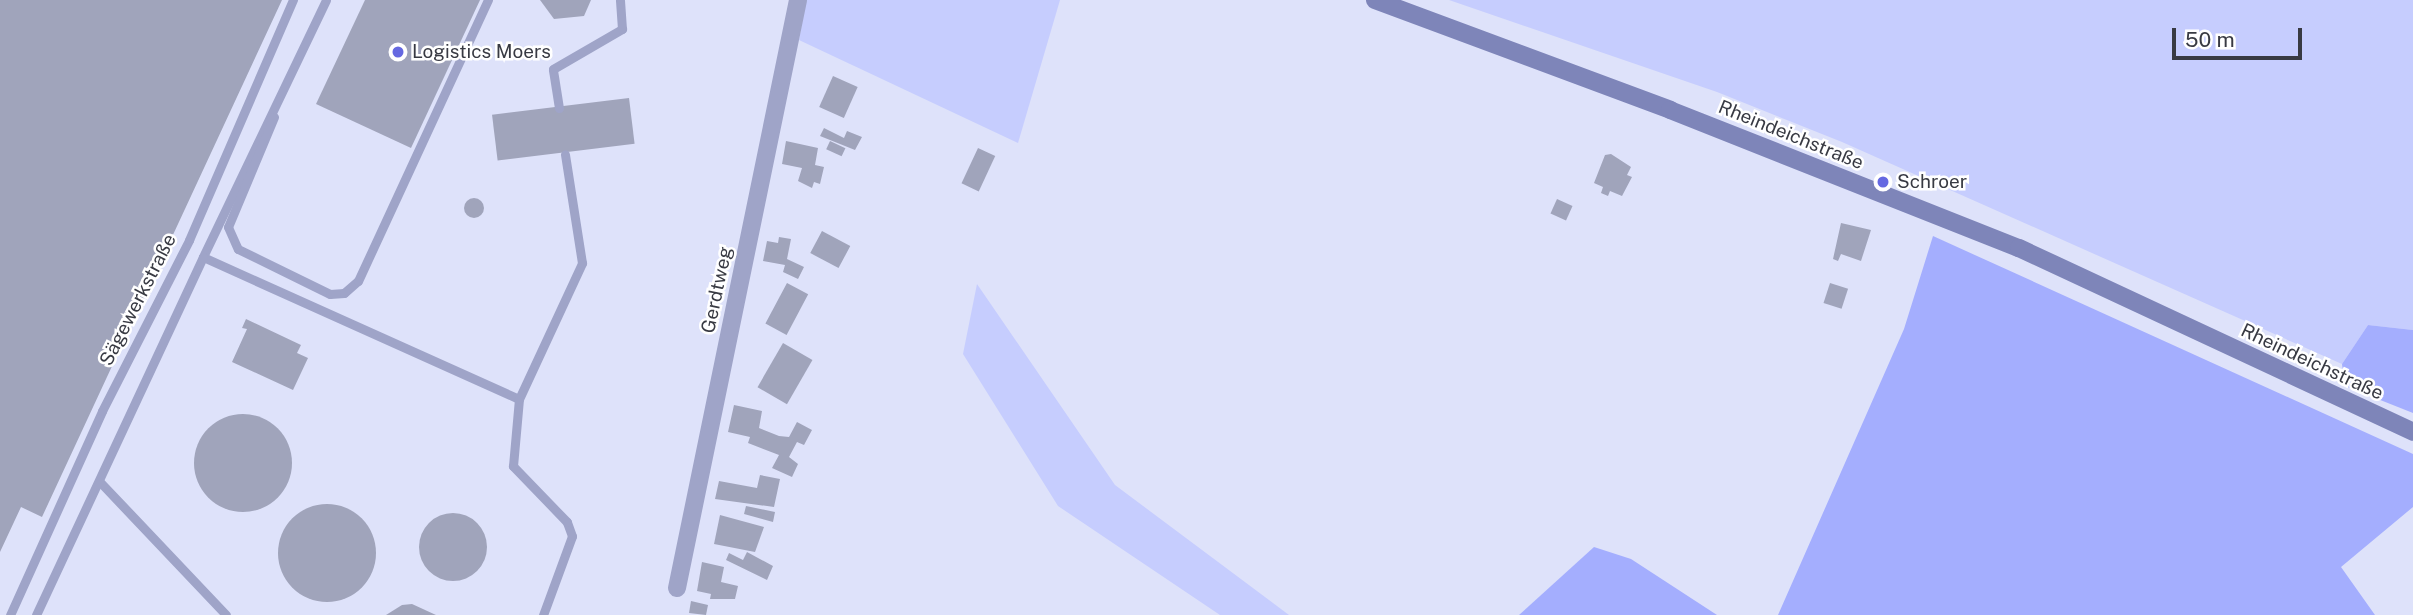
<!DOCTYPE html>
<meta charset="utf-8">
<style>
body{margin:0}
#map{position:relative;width:2413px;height:615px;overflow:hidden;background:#dee2fa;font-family:"Public Sans",sans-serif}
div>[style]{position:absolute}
.green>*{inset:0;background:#c6cdfe}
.forest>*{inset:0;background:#a4aefe}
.building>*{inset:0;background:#a0a4bb;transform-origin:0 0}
.round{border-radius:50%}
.service>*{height:9px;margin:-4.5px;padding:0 4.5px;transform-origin:4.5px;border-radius:4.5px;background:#9fa4c8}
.minor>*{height:18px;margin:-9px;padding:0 9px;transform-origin:9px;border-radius:9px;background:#9fa4c8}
.secondary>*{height:18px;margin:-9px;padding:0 9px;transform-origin:9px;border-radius:9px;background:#7e85b9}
.dots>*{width:19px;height:19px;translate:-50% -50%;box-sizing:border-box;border:4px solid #fff;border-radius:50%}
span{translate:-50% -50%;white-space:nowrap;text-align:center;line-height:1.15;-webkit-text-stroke:5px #fff;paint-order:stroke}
.poi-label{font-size:19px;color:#383a43}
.left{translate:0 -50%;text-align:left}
.street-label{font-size:19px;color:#383a43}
.scale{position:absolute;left:2172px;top:28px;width:130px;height:32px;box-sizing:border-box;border:4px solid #383a43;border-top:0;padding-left:9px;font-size:21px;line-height:24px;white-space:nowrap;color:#383a43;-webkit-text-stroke:5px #fff;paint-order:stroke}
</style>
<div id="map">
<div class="green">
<i style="clip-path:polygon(806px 0,1060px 0,1018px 143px,799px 40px)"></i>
<i style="clip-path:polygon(1449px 0,2413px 0,2413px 330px,2368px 325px,2342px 364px,1842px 142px,1717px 92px)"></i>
<i style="clip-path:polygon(977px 284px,1115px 485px,1289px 615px,1220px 615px,1058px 506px,963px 354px)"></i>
</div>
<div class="forest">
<i style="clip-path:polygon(1933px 236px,2413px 454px,2413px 507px,2341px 567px,2375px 615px,1778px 615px,1904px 329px)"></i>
<i style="clip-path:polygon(2368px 325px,2413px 330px,2413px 413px,2345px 386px,2342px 364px)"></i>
<i style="clip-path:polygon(1594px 547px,1631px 559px,1717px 615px,1519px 615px)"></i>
</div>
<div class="building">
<i style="clip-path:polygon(0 0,282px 0,42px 517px,21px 507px,0 552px)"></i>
<i style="clip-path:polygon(365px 0,480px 0,411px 148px,316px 104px)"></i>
<i style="clip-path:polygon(540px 0,591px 0,584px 16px,554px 19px)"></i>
<i style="left:833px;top:76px;width:27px;height:34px;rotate:24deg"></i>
<i style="left:629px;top:98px;width:46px;height:138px;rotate:83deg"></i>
<i style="clip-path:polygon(824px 128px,844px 138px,847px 131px,862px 137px,855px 150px,820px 136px)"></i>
<i style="clip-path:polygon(786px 141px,818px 148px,815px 165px,824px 167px,820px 184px,814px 182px,812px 188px,798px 181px,802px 168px,782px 164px)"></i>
<i style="left:830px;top:141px;width:17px;height:9px;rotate:25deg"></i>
<i style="left:978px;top:148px;width:19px;height:39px;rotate:25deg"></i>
<i style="clip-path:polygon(1611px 154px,1631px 167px,1627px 175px,1632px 177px,1622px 196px,1610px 191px,1608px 196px,1601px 193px,1603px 187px,1594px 183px,1605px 155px)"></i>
<i class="round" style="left:464px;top:198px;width:20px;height:20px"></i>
<i style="left:1557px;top:199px;width:17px;height:16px;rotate:24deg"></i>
<i style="clip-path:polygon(1841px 223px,1871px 230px,1861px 261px,1841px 254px,1838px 261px,1833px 259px)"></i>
<i style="left:822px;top:231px;width:32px;height:25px;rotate:28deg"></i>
<i style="clip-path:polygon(779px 237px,791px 239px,787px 259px,804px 267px,798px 279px,783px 272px,785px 265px,763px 261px,767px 241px,778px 243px)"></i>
<i style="left:787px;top:283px;width:24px;height:46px;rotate:28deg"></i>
<i style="left:1830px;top:283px;width:19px;height:21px;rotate:18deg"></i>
<i style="clip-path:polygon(246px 319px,301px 345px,297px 353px,308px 358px,293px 390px,232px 362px,247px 329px,242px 328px)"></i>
<i style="left:783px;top:343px;width:34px;height:51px;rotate:30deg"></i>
<i style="clip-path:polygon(734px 405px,762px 411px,759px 428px,779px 436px,789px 437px,797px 422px,812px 430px,804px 445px,797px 442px,789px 457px,798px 464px,792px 477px,772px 468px,779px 455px,748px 443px,750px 437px,728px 432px)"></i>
<i class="round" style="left:194px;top:414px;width:98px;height:98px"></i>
<i style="clip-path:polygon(760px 475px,780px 479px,774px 507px,715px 499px,719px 481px,757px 488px)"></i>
<i class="round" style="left:278px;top:504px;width:98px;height:98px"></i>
<i style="clip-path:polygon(746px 506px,775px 512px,773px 522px,744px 514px)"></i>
<i class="round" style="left:419px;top:513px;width:68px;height:68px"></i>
<i style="clip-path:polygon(720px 515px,764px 527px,755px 552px,714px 544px)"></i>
<i style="clip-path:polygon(747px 552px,773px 566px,767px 580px,726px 560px,729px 553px,743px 560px)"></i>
<i style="clip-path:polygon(702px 562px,724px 567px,721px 582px,738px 586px,735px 599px,710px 599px,711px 594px,697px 591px)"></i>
<i style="clip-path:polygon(691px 601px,708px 605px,706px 615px,689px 613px)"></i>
<i style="clip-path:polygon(412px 604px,436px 615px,386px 615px,402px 605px)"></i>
</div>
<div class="service">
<i style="left:326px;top:0;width:285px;rotate:115.6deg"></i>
<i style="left:203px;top:257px;width:346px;rotate:24.2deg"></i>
<i style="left:559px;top:108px;width:39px;rotate:-99deg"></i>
<i style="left:553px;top:69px;width:80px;rotate:-30.1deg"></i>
<i style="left:622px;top:29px;width:29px;rotate:-94deg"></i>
<i style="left:274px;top:117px;width:119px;rotate:112.7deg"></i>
<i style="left:228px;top:227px;width:24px;rotate:66deg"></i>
<i style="left:238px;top:249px;width:102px;rotate:26.1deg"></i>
<i style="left:330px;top:294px;width:14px;rotate:-4deg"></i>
<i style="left:344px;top:293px;width:18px;rotate:-41deg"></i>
<i style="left:358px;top:281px;width:310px;rotate:-65.2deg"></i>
<i style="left:100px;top:482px;width:183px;rotate:46.5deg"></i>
<i style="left:10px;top:615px;width:224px;rotate:-65.7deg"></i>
<i style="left:102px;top:411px;width:192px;rotate:-63deg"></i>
<i style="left:189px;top:240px;width:262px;rotate:-66.6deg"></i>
<i style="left:36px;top:615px;width:395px;rotate:-65deg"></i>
<i style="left:543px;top:615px;width:84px;rotate:-69.8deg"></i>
<i style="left:572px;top:536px;width:15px;rotate:-110deg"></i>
<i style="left:567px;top:522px;width:78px;rotate:-134deg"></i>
<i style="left:513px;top:466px;width:67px;rotate:-84.9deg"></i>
<i style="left:519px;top:399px;width:150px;rotate:-65.1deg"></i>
<i style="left:582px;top:263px;width:110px;rotate:-98.9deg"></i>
</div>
<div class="minor">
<i style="left:677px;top:588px;width:600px;rotate:-78.37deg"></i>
</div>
<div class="secondary">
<i style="left:1375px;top:0;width:315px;rotate:20.4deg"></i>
<i style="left:1670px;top:110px;width:375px;rotate:21.6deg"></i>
<i style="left:2019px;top:248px;width:435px;rotate:25deg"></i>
</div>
<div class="dots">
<i style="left:398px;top:52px;background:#6568e1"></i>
<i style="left:1883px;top:182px;background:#6568e1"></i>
</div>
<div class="poi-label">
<span class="left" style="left:412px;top:52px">Logistics Moers</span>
<span class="left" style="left:1897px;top:182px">Schroer</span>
</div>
<div class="street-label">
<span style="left:1791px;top:135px;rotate:22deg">Rheindeichstraße</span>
<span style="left:717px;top:290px;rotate:-78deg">Gerdtweg</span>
<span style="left:138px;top:300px;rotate:-63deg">Sägewerkstraße</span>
<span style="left:2312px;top:362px;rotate:25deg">Rheindeichstraße</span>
</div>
<div class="scale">50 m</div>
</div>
